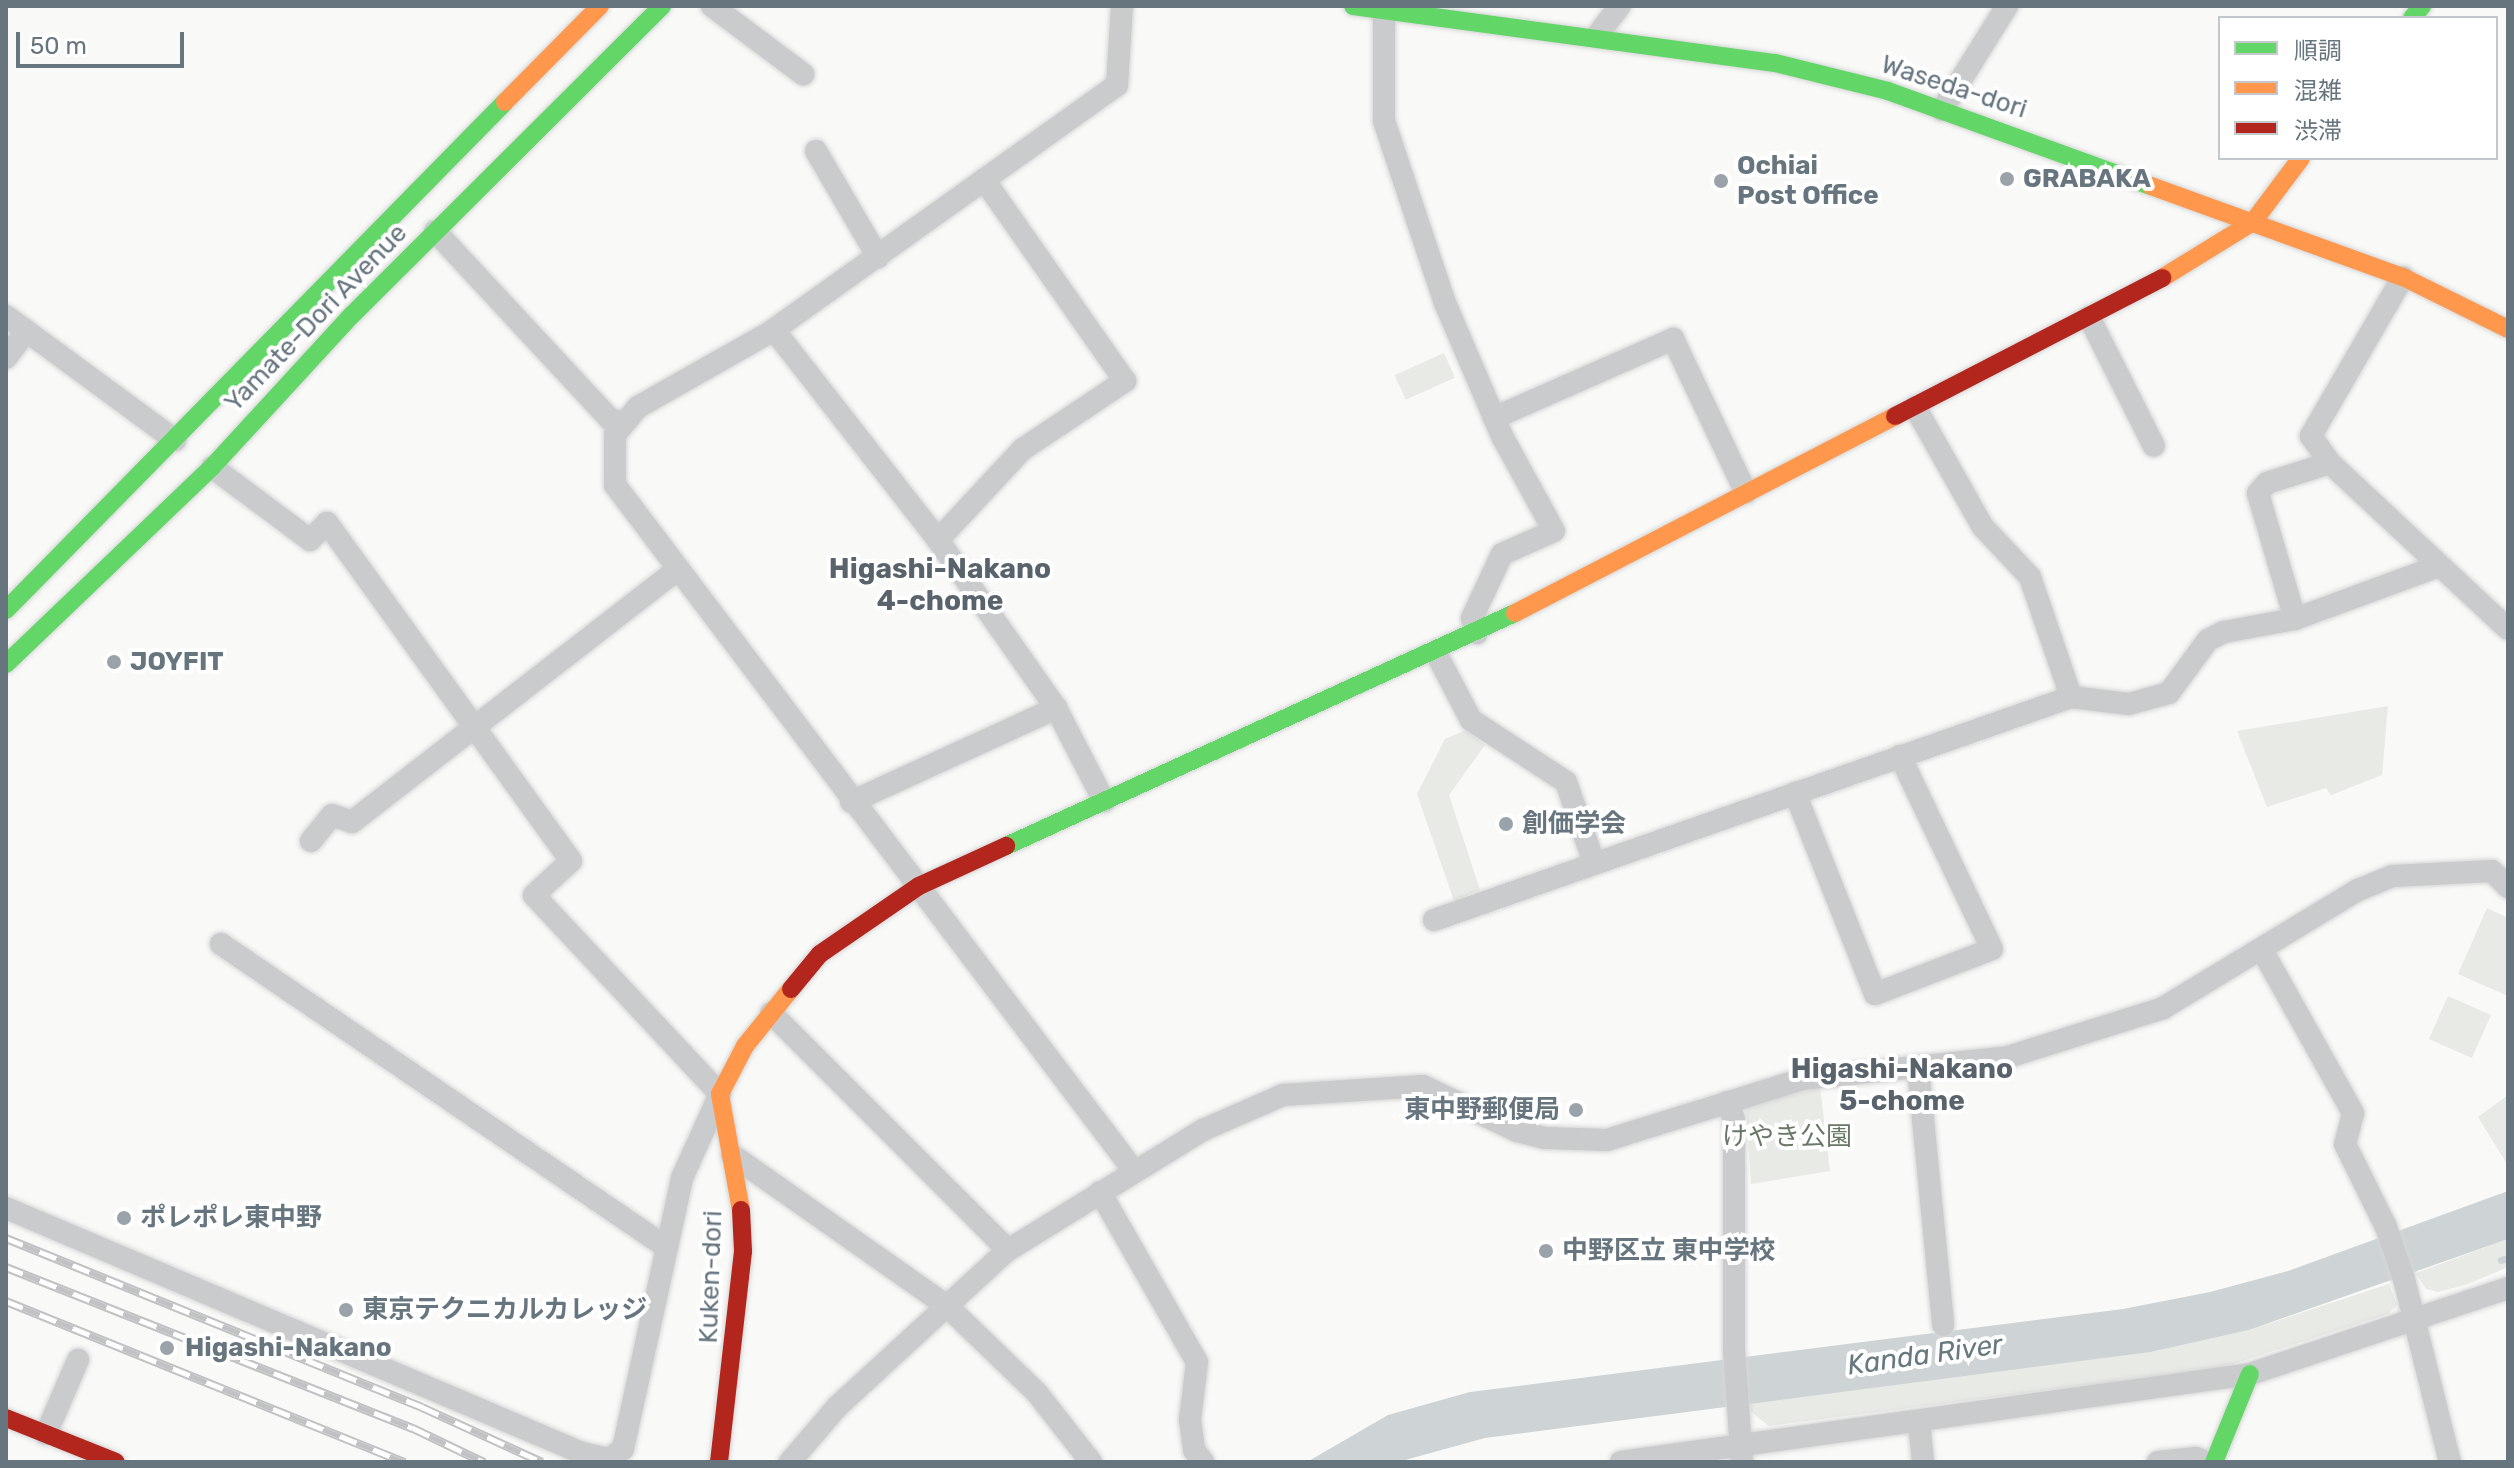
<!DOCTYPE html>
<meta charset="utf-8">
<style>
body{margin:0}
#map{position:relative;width:2514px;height:1468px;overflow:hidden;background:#f9f9f8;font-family:Rubik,"Noto Sans JP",sans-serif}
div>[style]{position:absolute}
.green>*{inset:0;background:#e8eae6;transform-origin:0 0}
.water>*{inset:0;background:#ced4d6}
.stream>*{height:7px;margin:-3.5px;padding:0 3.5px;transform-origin:3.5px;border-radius:3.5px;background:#ced4d6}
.roads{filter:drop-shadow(0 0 2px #d5d6d6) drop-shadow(0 0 2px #d5d6d6)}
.street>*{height:22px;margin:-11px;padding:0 11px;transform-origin:11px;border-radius:11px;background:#cacbcc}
.fast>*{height:18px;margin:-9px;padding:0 9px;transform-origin:9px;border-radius:9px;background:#63d668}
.slow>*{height:18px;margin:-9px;padding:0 9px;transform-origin:9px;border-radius:9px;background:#ff974d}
.jam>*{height:18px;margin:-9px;padding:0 9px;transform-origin:9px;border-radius:9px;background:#b3261e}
.rail>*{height:9px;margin-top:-4.5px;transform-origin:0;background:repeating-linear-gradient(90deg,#fff 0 18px,#c0c2c3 0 36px);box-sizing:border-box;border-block:2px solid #c0c2c3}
.dots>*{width:22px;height:22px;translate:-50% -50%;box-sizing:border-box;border:4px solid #fff;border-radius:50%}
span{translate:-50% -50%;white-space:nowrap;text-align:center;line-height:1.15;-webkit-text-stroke:8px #fff;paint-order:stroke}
.street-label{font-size:26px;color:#67757f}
.poi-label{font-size:26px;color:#67757f;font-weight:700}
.left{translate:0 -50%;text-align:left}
.right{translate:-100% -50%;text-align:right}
.park-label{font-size:26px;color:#697866}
.neighbourhood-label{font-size:28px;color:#59636b;font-weight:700}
.water-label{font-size:28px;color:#68797f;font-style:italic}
.frame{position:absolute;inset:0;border:8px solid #67757f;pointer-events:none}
.legend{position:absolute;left:2218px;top:16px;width:280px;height:144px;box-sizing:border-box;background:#fff;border:2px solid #c2c8cc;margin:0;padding:10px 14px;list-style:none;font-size:24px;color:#67757f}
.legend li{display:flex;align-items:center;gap:16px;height:40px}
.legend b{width:40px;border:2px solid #c2c8cc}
.scale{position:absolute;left:16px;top:32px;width:168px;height:36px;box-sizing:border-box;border:4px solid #67757f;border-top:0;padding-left:10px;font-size:24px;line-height:28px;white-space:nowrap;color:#67757f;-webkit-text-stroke:6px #fff;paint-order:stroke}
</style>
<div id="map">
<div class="green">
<i style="left:1444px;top:353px;width:27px;height:54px;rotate:66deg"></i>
<i style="clip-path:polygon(2388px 706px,2382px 775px,2331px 795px,2326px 788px,2267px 807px,2237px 731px)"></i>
<i style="clip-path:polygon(1466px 730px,1485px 745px,1449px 795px,1480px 890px,1454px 901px,1417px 794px,1445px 739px)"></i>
<i style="clip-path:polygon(2487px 908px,2508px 918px,2508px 996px,2458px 974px)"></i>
<i style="left:2448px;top:996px;width:47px;height:47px;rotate:24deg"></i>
<i style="clip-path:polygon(1820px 1086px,1830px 1171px,1751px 1184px,1746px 1107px)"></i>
<i style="clip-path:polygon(2508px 1095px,2508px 1163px,2507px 1164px,2478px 1117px)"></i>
<i style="clip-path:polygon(2508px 1239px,2508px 1267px,2468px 1284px,2438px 1292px,2426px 1289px,2416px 1273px)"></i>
<i style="clip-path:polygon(2389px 1284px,2397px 1305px,2388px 1314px,2221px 1368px,1769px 1426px,1750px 1411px,1747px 1400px,2151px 1352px,2249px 1330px)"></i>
</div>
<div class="water">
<i style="clip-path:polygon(2508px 1191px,2508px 1239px,2249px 1330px,2151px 1352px,1485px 1438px,1398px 1462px,1307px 1462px,1388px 1415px,1470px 1392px,2123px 1309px,2210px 1292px,2288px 1271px)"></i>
</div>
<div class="stream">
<i style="left:2501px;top:1260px;width:7px;rotate:-16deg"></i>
</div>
<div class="roads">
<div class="street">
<i style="left:712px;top:6px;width:114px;rotate:36.8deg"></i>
<i style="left:1122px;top:6px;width:79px;rotate:93.6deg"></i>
<i style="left:1117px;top:85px;width:422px;rotate:144.5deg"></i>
<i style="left:774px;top:330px;width:156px;rotate:150.5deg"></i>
<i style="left:638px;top:407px;width:35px;rotate:130deg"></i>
<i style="left:615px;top:434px;width:51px;rotate:90deg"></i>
<i style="left:615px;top:485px;width:860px;rotate:52.89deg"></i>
<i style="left:1384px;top:10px;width:111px;rotate:90deg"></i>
<i style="left:1384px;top:121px;width:192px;rotate:71.5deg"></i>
<i style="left:1445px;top:303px;width:145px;rotate:66.8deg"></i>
<i style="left:1502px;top:436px;width:108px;rotate:61.3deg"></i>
<i style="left:1554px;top:531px;width:57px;rotate:156.1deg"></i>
<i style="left:1502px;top:554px;width:71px;rotate:115.1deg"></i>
<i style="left:1472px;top:618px;width:16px;rotate:72deg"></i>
<i style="left:1597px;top:36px;width:38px;rotate:-53deg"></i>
<i style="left:1942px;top:110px;width:123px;rotate:-58deg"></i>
<i style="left:816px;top:151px;width:123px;rotate:59.7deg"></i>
<i style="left:435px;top:231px;width:257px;rotate:47.1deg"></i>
<i style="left:610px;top:419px;width:13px;rotate:18deg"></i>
<i style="left:2403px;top:277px;width:184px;rotate:120.1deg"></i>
<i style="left:2311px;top:436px;width:33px;rotate:55deg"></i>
<i style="left:2330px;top:463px;width:243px;rotate:43deg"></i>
<i style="left:6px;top:316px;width:210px;rotate:36.3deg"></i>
<i style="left:2089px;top:317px;width:144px;rotate:63.3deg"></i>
<i style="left:774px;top:330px;width:266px;rotate:52deg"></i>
<i style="left:938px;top:540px;width:148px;rotate:54.9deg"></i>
<i style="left:1023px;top:661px;width:57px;rotate:54.9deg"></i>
<i style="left:1056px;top:708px;width:105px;rotate:62.7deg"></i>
<i style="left:6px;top:358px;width:34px;rotate:-53deg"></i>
<i style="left:1915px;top:407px;width:138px;rotate:60.5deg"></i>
<i style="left:1983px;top:527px;width:69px;rotate:46.8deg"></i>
<i style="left:2030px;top:577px;width:127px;rotate:71.1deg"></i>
<i style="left:1494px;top:418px;width:196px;rotate:-23.8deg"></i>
<i style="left:1673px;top:339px;width:170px;rotate:64.6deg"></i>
<i style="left:938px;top:540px;width:125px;rotate:-47deg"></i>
<i style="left:1023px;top:449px;width:123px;rotate:-33.7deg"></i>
<i style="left:1125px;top:381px;width:246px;rotate:-125deg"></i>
<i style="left:2295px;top:619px;width:131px;rotate:-106.4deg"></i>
<i style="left:2258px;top:493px;width:13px;rotate:-48deg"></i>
<i style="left:2267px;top:483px;width:66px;rotate:-17.6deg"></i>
<i style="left:1436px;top:653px;width:76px;rotate:62.4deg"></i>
<i style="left:1471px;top:720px;width:113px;rotate:33.1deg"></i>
<i style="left:1566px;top:782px;width:86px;rotate:70.9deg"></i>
<i style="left:1795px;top:793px;width:216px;rotate:68.3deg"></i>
<i style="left:1875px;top:994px;width:125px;rotate:-21deg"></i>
<i style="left:1992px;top:949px;width:214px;rotate:-115.5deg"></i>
<i style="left:851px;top:802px;width:226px;rotate:-24.6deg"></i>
<i style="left:311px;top:841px;width:33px;rotate:-51deg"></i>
<i style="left:332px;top:815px;width:21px;rotate:19deg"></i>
<i style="left:352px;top:822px;width:410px;rotate:-37.8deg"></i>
<i style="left:1434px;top:920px;width:675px;rotate:-19.29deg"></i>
<i style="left:2071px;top:697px;width:58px;rotate:6.9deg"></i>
<i style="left:2129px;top:704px;width:41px;rotate:-15.4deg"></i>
<i style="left:2169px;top:693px;width:66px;rotate:-53.7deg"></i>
<i style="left:2208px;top:640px;width:18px;rotate:-27deg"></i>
<i style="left:2224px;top:632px;width:72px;rotate:-10.4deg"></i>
<i style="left:2295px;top:619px;width:153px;rotate:-20.2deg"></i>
<i style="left:221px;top:944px;width:538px;rotate:34.25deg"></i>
<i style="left:2262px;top:950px;width:187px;rotate:60.8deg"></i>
<i style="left:2353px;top:1113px;width:32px;rotate:104deg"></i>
<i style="left:2345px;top:1144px;width:93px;rotate:63.7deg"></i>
<i style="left:2386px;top:1227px;width:55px;rotate:70.9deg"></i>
<i style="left:2404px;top:1279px;width:189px;rotate:75.9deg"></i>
<i style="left:771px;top:1013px;width:335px;rotate:45deg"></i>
<i style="left:1918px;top:1068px;width:258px;rotate:84.4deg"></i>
<i style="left:1727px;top:1102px;width:18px;rotate:68deg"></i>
<i style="left:1734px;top:1119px;width:232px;rotate:90deg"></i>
<i style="left:1734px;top:1351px;width:111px;rotate:85.9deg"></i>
<i style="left:732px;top:1155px;width:264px;rotate:35.1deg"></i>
<i style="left:948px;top:1307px;width:124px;rotate:44deg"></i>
<i style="left:1037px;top:1393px;width:88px;rotate:52deg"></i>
<i style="left:1100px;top:1192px;width:196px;rotate:60.3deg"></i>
<i style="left:1197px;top:1362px;width:58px;rotate:96.9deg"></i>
<i style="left:1190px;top:1420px;width:30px;rotate:82deg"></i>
<i style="left:1194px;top:1450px;width:15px;rotate:53deg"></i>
<i style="left:6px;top:1208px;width:626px;rotate:23.04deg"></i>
<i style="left:582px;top:1453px;width:28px;rotate:13deg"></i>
<i style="left:609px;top:1459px;width:17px;rotate:-36deg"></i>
<i style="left:623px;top:1449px;width:277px;rotate:-77.7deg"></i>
<i style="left:682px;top:1178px;width:92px;rotate:-65.7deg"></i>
<i style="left:720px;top:1094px;width:272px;rotate:-133.1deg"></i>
<i style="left:534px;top:895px;width:50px;rotate:-42.6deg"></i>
<i style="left:571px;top:861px;width:417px;rotate:-125.8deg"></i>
<i style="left:327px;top:523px;width:24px;rotate:135deg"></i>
<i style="left:310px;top:540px;width:122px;rotate:-143.3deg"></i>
<i style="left:1919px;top:1423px;width:39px;rotate:84deg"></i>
<i style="left:46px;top:1434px;width:81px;rotate:-66.6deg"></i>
<i style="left:790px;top:1462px;width:72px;rotate:-49.5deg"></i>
<i style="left:837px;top:1407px;width:232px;rotate:-42.6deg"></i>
<i style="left:1008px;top:1250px;width:229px;rotate:-31.6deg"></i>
<i style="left:1203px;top:1130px;width:87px;rotate:-23.6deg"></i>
<i style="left:1283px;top:1095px;width:140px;rotate:-3.7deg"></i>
<i style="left:1423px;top:1086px;width:104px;rotate:25.6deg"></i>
<i style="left:1517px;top:1131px;width:29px;rotate:14deg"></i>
<i style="left:1545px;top:1138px;width:62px;rotate:1.8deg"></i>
<i style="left:1607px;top:1140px;width:205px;rotate:-17.3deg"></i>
<i style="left:1803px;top:1079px;width:206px;rotate:-6.1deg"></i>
<i style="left:2008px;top:1057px;width:163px;rotate:-17.5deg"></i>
<i style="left:2163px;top:1008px;width:228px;rotate:-31.2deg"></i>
<i style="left:2358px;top:890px;width:37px;rotate:-22deg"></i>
<i style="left:2392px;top:876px;width:100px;rotate:-2.9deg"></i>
<i style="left:2492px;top:871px;width:23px;rotate:45deg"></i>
<i style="left:1621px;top:1462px;width:635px;rotate:-7.96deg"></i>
<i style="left:2250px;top:1374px;width:272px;rotate:-18.4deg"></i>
<i style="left:2158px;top:1462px;width:38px;rotate:-6deg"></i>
<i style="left:2196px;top:1458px;width:11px;rotate:22deg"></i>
</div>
<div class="fast">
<i style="left:1353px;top:6px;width:426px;rotate:7.7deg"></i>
<i style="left:1775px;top:63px;width:116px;rotate:13.9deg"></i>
<i style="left:1888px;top:91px;width:280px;rotate:19.9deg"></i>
<i style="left:2412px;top:18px;width:16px;rotate:-50deg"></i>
<i style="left:6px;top:610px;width:712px;rotate:-45.51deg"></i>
<i style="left:6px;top:664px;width:285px;rotate:-43.7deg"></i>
<i style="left:212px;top:467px;width:207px;rotate:-47.4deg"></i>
<i style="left:352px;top:315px;width:438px;rotate:-44.9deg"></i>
<i style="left:1006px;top:846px;width:560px;rotate:-24.6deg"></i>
<i style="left:2214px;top:1462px;width:95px;rotate:-67.8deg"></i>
</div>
<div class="slow">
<i style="left:505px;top:102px;width:135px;rotate:-45.3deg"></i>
<i style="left:2151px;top:186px;width:268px;rotate:19.9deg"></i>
<i style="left:2403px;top:277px;width:117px;rotate:26.3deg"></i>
<i style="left:2162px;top:278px;width:107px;rotate:-31.6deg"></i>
<i style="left:2253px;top:222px;width:80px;rotate:-53.1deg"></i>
<i style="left:1515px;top:613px;width:428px;rotate:-27.4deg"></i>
<i style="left:741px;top:1210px;width:118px;rotate:-100.3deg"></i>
<i style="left:720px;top:1094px;width:54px;rotate:-62.5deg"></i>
<i style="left:745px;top:1046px;width:73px;rotate:-51.1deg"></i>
</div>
<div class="jam">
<i style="left:1895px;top:416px;width:301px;rotate:-27.3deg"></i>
<i style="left:791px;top:989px;width:45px;rotate:-50.4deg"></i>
<i style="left:820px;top:954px;width:120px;rotate:-34.5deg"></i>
<i style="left:919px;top:886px;width:96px;rotate:-24.7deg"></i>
<i style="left:6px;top:1418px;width:118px;rotate:21.8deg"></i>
<i style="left:719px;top:1462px;width:212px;rotate:-83.5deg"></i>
<i style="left:743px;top:1251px;width:41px;rotate:-92.8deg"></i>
</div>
</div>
<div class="rail">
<i style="left:6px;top:1238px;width:449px;rotate:22.1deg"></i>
<i style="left:422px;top:1407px;width:132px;rotate:24.6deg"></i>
<i style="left:6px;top:1267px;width:438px;rotate:21.6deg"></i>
<i style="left:413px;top:1428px;width:79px;rotate:25.6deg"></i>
<i style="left:6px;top:1301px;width:430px;rotate:22deg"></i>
</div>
<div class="dots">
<i style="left:2007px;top:179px;background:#9aa3a9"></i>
<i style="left:1721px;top:181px;background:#9aa3a9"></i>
<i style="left:114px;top:662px;background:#9aa3a9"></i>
<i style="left:1506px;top:824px;background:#9aa3a9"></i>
<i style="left:1576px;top:1110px;background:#9aa3a9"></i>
<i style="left:124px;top:1218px;background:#9aa3a9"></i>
<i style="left:1546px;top:1251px;background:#9aa3a9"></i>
<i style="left:346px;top:1310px;background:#9aa3a9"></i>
<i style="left:167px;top:1348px;background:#9aa3a9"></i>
</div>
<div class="street-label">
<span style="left:1954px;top:87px;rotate:18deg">Waseda-dori</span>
<span style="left:316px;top:318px;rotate:-46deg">Yamate-Dori Avenue</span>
<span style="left:711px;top:1277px;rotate:-88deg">Kuken-dori</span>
</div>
<div class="poi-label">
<span class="left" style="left:1737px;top:181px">Ochiai<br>Post Office</span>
<span class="left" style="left:2023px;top:179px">GRABAKA</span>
<span class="left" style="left:130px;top:662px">JOYFIT</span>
<span class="left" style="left:1522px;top:824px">創価学会</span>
<span class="right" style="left:1560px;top:1110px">東中野郵便局</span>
<span class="left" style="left:140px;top:1218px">ポレポレ東中野</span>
<span class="left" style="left:1562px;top:1251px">中野区立 東中学校</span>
<span class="left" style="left:362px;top:1310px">東京テクニカルカレッジ</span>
<span class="left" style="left:185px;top:1348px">Higashi-Nakano</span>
</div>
<div class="park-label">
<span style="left:1787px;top:1137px">けやき公園</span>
</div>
<div class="neighbourhood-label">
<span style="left:940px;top:585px">Higashi-Nakano<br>4-chome</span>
<span style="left:1902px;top:1085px">Higashi-Nakano<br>5-chome</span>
</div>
<div class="water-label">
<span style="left:1925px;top:1355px;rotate:-8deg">Kanda River</span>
</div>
<div class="frame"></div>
<ul class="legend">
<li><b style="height:10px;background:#63d668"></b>順調</li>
<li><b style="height:10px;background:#ff974d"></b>混雑</li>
<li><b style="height:10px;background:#b3261e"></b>渋滞</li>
</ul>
<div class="scale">50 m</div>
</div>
